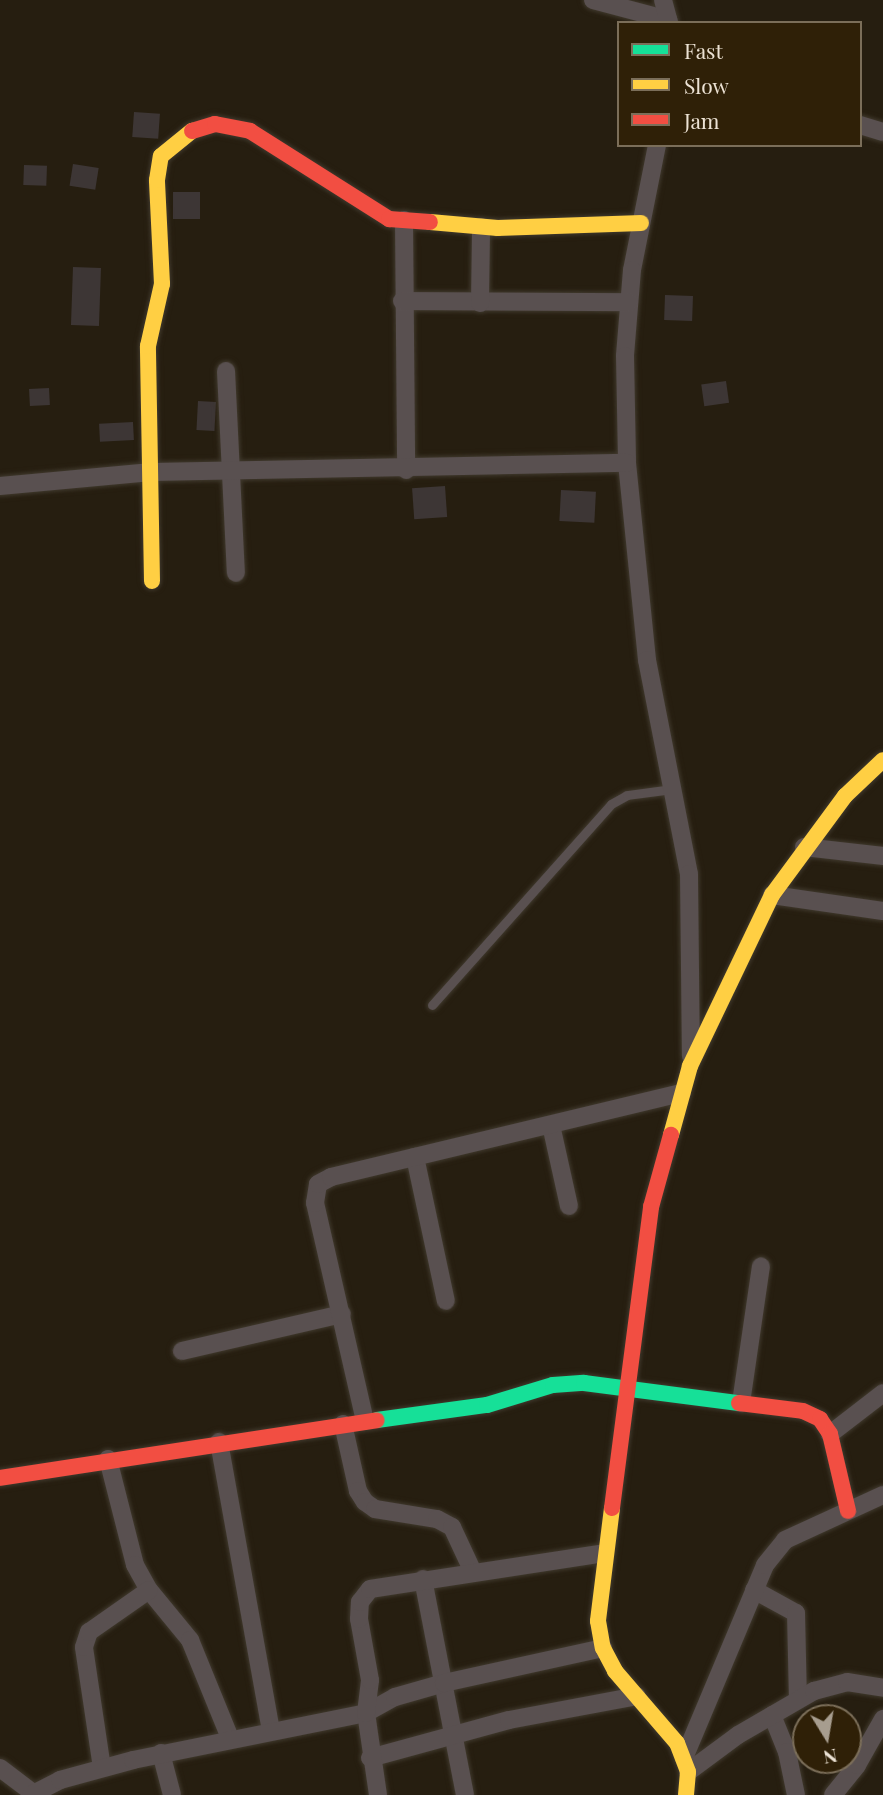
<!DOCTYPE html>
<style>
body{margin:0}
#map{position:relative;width:883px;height:1795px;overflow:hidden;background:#261e10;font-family:"Playfair Display",serif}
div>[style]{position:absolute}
.building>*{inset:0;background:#3d3635;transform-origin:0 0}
.roads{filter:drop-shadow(0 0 2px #40392d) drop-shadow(0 0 2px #40392d)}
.lane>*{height:9px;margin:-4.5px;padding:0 4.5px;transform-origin:4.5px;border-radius:4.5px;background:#595050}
.street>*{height:18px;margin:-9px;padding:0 9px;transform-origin:9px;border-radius:9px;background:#595050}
.fast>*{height:16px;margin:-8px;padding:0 8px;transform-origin:8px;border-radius:8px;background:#16e098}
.slow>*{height:16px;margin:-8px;padding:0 8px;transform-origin:8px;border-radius:8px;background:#ffcf43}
.jam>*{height:16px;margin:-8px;padding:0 8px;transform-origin:8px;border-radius:8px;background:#f24e42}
span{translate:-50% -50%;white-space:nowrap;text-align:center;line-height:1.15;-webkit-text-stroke:5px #2f2007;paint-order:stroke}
.legend{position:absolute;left:617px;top:21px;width:245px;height:126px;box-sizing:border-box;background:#2f2007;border:2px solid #7b6e59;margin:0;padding:9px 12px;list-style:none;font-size:21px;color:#ece2d4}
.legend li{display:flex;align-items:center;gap:14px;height:35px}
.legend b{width:35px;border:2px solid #7b6e59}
.north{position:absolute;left:792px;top:1704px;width:70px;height:70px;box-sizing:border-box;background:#2f2007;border:2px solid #7b6e59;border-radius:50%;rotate:169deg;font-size:19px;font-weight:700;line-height:28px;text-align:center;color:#ece2d4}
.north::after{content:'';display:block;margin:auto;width:24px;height:32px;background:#a79d8f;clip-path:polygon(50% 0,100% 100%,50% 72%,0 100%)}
</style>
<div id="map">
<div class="building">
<i style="left:134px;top:112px;width:26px;height:25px;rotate:4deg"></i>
<i style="left:73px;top:164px;width:26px;height:22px;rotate:9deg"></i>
<i style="left:24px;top:165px;width:23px;height:20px;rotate:2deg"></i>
<i style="left:173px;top:192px;width:27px;height:27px"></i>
<i style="left:73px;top:267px;width:28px;height:58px;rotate:2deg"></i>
<i style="left:665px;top:295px;width:28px;height:25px;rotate:2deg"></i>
<i style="left:726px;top:381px;width:22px;height:25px;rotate:82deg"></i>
<i style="left:49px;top:388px;width:17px;height:20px;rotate:87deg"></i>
<i style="left:198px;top:401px;width:18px;height:29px;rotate:3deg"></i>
<i style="left:133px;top:422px;width:18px;height:34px;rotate:87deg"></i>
<i style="left:445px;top:486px;width:31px;height:33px;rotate:86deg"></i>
<i style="left:561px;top:490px;width:35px;height:31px;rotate:3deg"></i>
</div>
<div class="roads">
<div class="lane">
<i style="left:432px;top:1005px;width:269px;rotate:-48.3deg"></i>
<i style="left:611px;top:804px;width:18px;rotate:-29deg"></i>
<i style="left:627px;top:795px;width:45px;rotate:-7.6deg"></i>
</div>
<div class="street">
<i style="left:593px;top:0;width:78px;rotate:14.9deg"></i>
<i style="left:663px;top:0;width:24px;rotate:75deg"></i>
<i style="left:860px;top:125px;width:24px;rotate:17deg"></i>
<i style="left:657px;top:145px;width:127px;rotate:101.3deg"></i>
<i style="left:632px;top:270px;width:86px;rotate:94.7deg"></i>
<i style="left:625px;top:356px;width:107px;rotate:88.9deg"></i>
<i style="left:627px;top:463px;width:198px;rotate:84.2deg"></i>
<i style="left:647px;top:660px;width:218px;rotate:78.9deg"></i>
<i style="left:689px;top:874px;width:182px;rotate:89.4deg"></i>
<i style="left:404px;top:220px;width:250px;rotate:89.5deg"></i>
<i style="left:402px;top:301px;width:227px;rotate:0.3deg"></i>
<i style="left:480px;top:303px;width:76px;rotate:-89.2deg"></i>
<i style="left:226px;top:371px;width:202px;rotate:87.2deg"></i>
<i style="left:0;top:486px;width:152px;rotate:-5.3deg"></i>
<i style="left:151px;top:472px;width:476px;rotate:-1.1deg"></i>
<i style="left:804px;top:847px;width:80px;rotate:6.5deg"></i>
<i style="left:772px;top:895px;width:112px;rotate:8.2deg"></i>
<i style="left:551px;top:1125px;width:83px;rotate:77.5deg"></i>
<i style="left:415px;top:1157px;width:147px;rotate:77.9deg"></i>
<i style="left:182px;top:1351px;width:164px;rotate:-13deg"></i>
<i style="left:741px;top:1403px;width:138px;rotate:-81.7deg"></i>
<i style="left:365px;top:1421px;width:224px;rotate:-102.9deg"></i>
<i style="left:315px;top:1203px;width:19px;rotate:-81deg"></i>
<i style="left:318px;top:1184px;width:15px;rotate:-28deg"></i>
<i style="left:331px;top:1177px;width:361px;rotate:-13.5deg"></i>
<i style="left:343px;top:1424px;width:69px;rotate:77.4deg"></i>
<i style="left:358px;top:1491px;width:13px;rotate:58deg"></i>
<i style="left:365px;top:1502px;width:12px;rotate:35deg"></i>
<i style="left:375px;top:1509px;width:63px;rotate:9.2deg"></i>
<i style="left:437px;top:1519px;width:17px;rotate:28deg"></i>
<i style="left:452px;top:1527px;width:50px;rotate:65deg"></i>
<i style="left:830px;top:1434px;width:67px;rotate:-37.7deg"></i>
<i style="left:219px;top:1442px;width:294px;rotate:79.8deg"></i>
<i style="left:108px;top:1459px;width:109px;rotate:75.7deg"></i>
<i style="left:135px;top:1565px;width:29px;rotate:61deg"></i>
<i style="left:149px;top:1590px;width:65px;rotate:50.6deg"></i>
<i style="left:190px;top:1640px;width:106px;rotate:67.8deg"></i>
<i style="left:423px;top:1579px;width:220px;rotate:79deg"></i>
<i style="left:754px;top:1590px;width:48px;rotate:28.7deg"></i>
<i style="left:796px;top:1613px;width:86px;rotate:88.7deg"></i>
<i style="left:772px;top:1715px;width:40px;rotate:68deg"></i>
<i style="left:787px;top:1752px;width:44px;rotate:78.2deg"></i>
<i style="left:161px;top:1753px;width:43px;rotate:75.3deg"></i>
<i style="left:370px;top:1758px;width:144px;rotate:-15.3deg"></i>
<i style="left:509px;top:1720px;width:130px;rotate:-10.6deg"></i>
<i style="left:684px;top:1758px;width:209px;rotate:-67.2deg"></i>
<i style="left:765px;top:1565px;width:32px;rotate:-51deg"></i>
<i style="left:785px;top:1540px;width:108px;rotate:-24.7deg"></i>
<i style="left:0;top:1768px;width:40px;rotate:37deg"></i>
<i style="left:102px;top:1768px;width:122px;rotate:-98.5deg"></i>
<i style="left:84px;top:1647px;width:16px;rotate:-72deg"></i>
<i style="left:89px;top:1632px;width:73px;rotate:-35deg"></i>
<i style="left:688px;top:1772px;width:62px;rotate:-36.5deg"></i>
<i style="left:738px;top:1735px;width:88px;rotate:-30.1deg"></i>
<i style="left:814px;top:1691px;width:34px;rotate:-15deg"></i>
<i style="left:847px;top:1682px;width:36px;rotate:9deg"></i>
<i style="left:31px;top:1795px;width:33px;rotate:-27deg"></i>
<i style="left:60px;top:1780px;width:76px;rotate:-15.3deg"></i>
<i style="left:133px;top:1760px;width:238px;rotate:-11.4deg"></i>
<i style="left:366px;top:1713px;width:33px;rotate:-29deg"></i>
<i style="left:395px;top:1697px;width:51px;rotate:-15.9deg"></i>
<i style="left:444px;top:1683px;width:163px;rotate:-12.4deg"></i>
<i style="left:378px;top:1795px;width:83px;rotate:-98.3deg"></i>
<i style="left:366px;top:1713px;width:33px;rotate:-83deg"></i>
<i style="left:370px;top:1680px;width:62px;rotate:-100.2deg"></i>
<i style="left:359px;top:1619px;width:17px;rotate:-87deg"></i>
<i style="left:360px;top:1602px;width:16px;rotate:-52deg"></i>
<i style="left:370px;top:1589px;width:237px;rotate:-8.7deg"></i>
<i style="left:833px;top:1795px;width:38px;rotate:-51deg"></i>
<i style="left:857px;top:1765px;width:53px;rotate:-60.5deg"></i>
</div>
<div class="fast">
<i style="left:377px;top:1420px;width:111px;rotate:-7.8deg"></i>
<i style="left:487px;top:1405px;width:69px;rotate:-16.9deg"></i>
<i style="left:553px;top:1385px;width:31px;rotate:-4deg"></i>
<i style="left:584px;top:1383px;width:156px;rotate:7.4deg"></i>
</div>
<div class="slow">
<i style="left:430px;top:222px;width:68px;rotate:5deg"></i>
<i style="left:498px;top:228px;width:143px;rotate:-2deg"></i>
<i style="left:152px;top:581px;width:235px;rotate:-91deg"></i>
<i style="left:148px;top:346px;width:64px;rotate:-77.3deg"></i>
<i style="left:162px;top:284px;width:104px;rotate:-92.8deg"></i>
<i style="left:157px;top:180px;width:24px;rotate:-81deg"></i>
<i style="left:161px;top:156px;width:40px;rotate:-39deg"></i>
<i style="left:671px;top:1135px;width:72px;rotate:-74.6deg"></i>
<i style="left:690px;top:1066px;width:190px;rotate:-64.4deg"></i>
<i style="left:772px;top:895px;width:123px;rotate:-53.6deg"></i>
<i style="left:845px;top:796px;width:52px;rotate:-43.5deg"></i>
<i style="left:612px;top:1508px;width:114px;rotate:97.1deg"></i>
<i style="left:598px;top:1621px;width:27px;rotate:80deg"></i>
<i style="left:603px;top:1648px;width:26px;rotate:62deg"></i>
<i style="left:615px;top:1671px;width:95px;rotate:49.3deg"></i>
<i style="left:677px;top:1743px;width:31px;rotate:69deg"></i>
<i style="left:688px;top:1772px;width:23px;rotate:95deg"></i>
</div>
<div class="jam">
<i style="left:192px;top:131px;width:24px;rotate:-17deg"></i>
<i style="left:215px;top:124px;width:36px;rotate:11deg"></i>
<i style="left:250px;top:131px;width:165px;rotate:32.3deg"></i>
<i style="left:389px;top:219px;width:41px;rotate:4.2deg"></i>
<i style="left:739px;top:1403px;width:64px;rotate:7.1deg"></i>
<i style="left:803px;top:1411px;width:19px;rotate:25deg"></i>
<i style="left:820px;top:1419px;width:18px;rotate:56deg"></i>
<i style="left:830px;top:1434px;width:79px;rotate:76.8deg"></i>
<i style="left:0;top:1478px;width:381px;rotate:-8.7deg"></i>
<i style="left:612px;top:1508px;width:304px;rotate:-82.6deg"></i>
<i style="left:651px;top:1207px;width:75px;rotate:-74.5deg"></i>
</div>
</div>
<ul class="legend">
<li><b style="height:9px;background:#16e098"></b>Fast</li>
<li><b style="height:9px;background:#ffcf43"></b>Slow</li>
<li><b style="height:9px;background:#f24e42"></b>Jam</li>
</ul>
<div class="north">N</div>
</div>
